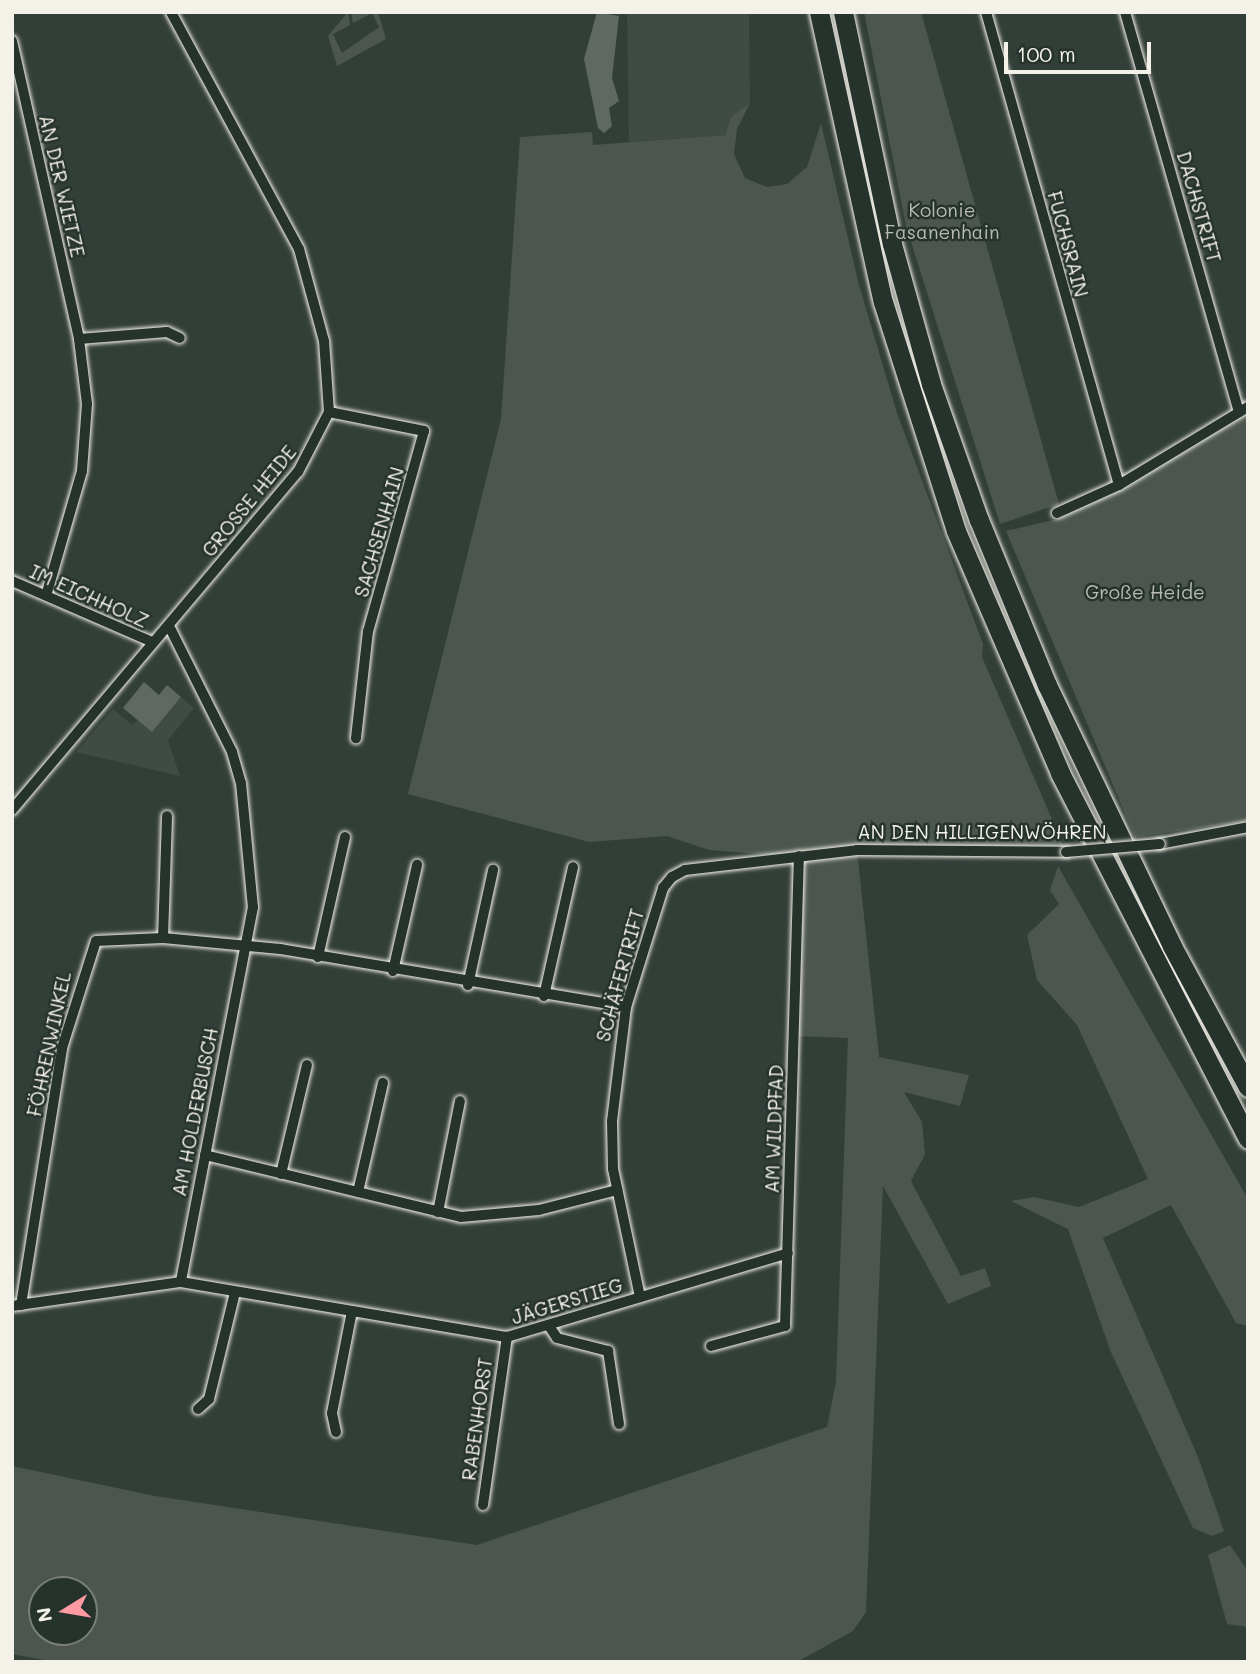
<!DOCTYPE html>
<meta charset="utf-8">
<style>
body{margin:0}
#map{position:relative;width:1260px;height:1674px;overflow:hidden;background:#323e38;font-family:Mali,sans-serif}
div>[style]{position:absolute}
.built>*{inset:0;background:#404b44}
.green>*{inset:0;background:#4c564f}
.building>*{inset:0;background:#5f6861}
.roads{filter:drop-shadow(0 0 2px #f4f1e8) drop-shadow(0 0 2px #f4f1e8)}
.street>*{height:10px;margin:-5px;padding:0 5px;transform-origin:5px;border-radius:5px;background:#26332d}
.highway>*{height:19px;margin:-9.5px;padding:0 9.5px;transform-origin:9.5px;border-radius:9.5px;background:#26332d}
.bridges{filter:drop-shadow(0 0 2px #f4f1e8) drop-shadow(0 0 2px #f4f1e8)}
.street-bridge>*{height:10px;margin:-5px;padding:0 5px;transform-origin:5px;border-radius:5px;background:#26332d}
span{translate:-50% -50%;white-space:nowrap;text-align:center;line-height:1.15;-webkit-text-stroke:5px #26332d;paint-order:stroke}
.street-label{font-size:19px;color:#f4f1e8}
.park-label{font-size:19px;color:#b9bbb2}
.frame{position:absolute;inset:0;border:14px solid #f4f1e8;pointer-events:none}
.north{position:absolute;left:28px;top:1576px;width:70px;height:70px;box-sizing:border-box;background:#26332d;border:2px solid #787f78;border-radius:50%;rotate:259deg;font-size:19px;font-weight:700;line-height:28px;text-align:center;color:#f4f1e8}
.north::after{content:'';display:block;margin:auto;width:24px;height:32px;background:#ff9aa2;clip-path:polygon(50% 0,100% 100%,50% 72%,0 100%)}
.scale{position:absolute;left:1004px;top:42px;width:147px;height:32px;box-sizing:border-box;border:4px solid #f4f1e8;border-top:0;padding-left:9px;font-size:21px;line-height:24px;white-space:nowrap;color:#f4f1e8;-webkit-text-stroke:5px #26332d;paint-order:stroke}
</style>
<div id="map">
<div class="built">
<i style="clip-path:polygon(627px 12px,749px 12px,750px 103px,731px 117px,725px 135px,629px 142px)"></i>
<i style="clip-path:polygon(181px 697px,194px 708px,168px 740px,180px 776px,76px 752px,113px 709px,132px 725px,138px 720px,152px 732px)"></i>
</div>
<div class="green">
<i style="clip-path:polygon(348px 12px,350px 25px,333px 34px,342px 53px,379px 27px,372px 13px,353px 23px,351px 12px,378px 12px,386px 39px,337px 66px,328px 36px)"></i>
<i style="clip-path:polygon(864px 12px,921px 12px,1059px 504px,1000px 524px,906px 226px)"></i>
<i style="clip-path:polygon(evenodd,750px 103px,737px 129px,734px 154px,745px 178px,767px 187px,787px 184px,807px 167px,821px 123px,859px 285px,897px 413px,983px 644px,982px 657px,1066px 852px,857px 850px,879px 1057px,969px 1075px,960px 1106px,904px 1092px,922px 1122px,925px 1154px,911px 1181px,961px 1276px,985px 1268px,991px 1286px,948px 1304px,883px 1186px,866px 1612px,853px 1631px,797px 1662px,55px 1662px,12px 1654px,12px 1466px,155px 1496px,477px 1545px,827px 1427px,836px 1382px,848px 1038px,794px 1036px,799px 857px,709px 850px,667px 836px,589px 842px,408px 794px,501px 419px,520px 137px,592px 132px,593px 145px,725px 135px,731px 117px,750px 103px,42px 1590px,84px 1590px,84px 1632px,42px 1632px,42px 1590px)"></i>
<i style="clip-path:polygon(1248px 407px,1248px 821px,1135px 837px,1006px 531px,1058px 519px,1122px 488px)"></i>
<i style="clip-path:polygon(1058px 866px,1248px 1199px,1248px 1326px,1236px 1323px,1171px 1205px,1103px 1238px,1198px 1457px,1224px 1531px,1212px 1536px,1193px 1528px,1110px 1350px,1068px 1229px,1011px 1201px,1034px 1197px,1079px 1207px,1148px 1179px,1077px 1025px,1037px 980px,1027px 935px,1059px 904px,1050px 890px)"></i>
<i style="clip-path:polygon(1230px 1545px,1248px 1571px,1247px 1627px,1227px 1624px,1208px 1555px)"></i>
</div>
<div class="building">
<i style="clip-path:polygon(597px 12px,619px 16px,612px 78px,619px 101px,609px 108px,612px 126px,604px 133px,598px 128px,584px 59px)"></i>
<i style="clip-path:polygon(144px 682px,159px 695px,167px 685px,181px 697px,152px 732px,123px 708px)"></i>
</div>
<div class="roads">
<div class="street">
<i style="left:986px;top:12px;width:491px;rotate:74.3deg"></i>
<i style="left:1125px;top:12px;width:416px;rotate:74.1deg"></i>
<i style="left:12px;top:41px;width:305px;rotate:77.3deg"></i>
<i style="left:79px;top:339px;width:65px;rotate:83deg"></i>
<i style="left:87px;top:404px;width:67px;rotate:94.3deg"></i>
<i style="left:82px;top:471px;width:126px;rotate:106.1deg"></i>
<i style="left:79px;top:339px;width:88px;rotate:-4.5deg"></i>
<i style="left:167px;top:332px;width:14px;rotate:25deg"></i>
<i style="left:329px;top:412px;width:97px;rotate:11.3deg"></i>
<i style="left:424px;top:431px;width:208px;rotate:105.6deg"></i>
<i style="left:368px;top:631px;width:108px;rotate:96.4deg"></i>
<i style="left:1057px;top:513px;width:68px;rotate:-24.3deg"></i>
<i style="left:1119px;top:485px;width:151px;rotate:-31.2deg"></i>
<i style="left:12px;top:581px;width:153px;rotate:23.5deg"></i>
<i style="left:169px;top:626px;width:141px;rotate:63.4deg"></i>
<i style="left:232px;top:752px;width:32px;rotate:74deg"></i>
<i style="left:241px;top:783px;width:125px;rotate:84.5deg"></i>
<i style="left:253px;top:907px;width:382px;rotate:100.9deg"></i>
<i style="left:12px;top:810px;width:443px;rotate:-49.8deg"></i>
<i style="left:298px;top:472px;width:68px;rotate:-62.7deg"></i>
<i style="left:329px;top:412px;width:71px;rotate:-94deg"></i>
<i style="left:324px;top:341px;width:95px;rotate:-105.2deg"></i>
<i style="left:299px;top:249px;width:269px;rotate:-118.4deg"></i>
<i style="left:1160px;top:844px;width:90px;rotate:-10.9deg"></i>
<i style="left:163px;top:938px;width:122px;rotate:-88.1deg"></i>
<i style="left:318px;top:957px;width:123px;rotate:-77.3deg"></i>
<i style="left:393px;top:971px;width:109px;rotate:-77.2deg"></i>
<i style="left:468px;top:985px;width:118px;rotate:-77.7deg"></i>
<i style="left:544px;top:996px;width:132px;rotate:-77.3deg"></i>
<i style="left:205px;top:1155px;width:263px;rotate:13.6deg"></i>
<i style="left:461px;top:1217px;width:78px;rotate:-5.1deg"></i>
<i style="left:539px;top:1210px;width:81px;rotate:-14.4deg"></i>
<i style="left:281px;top:1174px;width:112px;rotate:-76.6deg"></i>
<i style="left:358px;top:1192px;width:112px;rotate:-77.1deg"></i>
<i style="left:438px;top:1212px;width:113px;rotate:-78.8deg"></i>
<i style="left:640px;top:1297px;width:131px;rotate:-101.9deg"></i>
<i style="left:613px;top:1169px;width:48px;rotate:-91.2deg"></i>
<i style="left:612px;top:1121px;width:115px;rotate:-83deg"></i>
<i style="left:626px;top:1007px;width:125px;rotate:-72.7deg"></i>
<i style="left:663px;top:888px;width:14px;rotate:-51deg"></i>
<i style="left:672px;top:877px;width:15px;rotate:-28deg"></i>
<i style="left:685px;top:870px;width:173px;rotate:-6.6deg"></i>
<i style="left:857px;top:850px;width:209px;rotate:0.5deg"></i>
<i style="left:21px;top:1305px;width:260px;rotate:-80.9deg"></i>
<i style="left:62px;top:1048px;width:112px;rotate:-72.4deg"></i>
<i style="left:96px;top:941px;width:67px;rotate:-2.6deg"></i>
<i style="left:163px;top:938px;width:118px;rotate:5.4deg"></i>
<i style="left:280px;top:949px;width:351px;rotate:9.5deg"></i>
<i style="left:12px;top:1306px;width:171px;rotate:-8.1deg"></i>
<i style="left:181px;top:1282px;width:331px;rotate:9.6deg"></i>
<i style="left:507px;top:1337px;width:293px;rotate:-16.6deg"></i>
<i style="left:549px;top:1326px;width:14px;rotate:56deg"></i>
<i style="left:557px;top:1338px;width:53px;rotate:14.3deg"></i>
<i style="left:608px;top:1351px;width:74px;rotate:81.4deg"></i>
<i style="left:711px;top:1346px;width:77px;rotate:-15.1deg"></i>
<i style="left:785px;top:1326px;width:470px;rotate:-88.3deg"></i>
<i style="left:198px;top:1409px;width:15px;rotate:-42deg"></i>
<i style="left:209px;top:1399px;width:110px;rotate:-76.3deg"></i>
<i style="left:336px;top:1432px;width:19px;rotate:-102deg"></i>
<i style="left:332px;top:1413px;width:104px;rotate:-78.9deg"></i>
<i style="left:483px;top:1505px;width:170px;rotate:-81.9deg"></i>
</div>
<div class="highway">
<i style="left:819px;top:12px;width:297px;rotate:77.6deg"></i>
<i style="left:883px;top:302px;width:240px;rotate:72.3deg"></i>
<i style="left:956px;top:531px;width:263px;rotate:66.7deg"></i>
<i style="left:1060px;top:773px;width:411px;rotate:62.8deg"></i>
<i style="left:843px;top:12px;width:237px;rotate:78.1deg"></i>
<i style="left:892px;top:244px;width:145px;rotate:74.4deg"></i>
<i style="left:931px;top:384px;width:144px;rotate:70.6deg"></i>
<i style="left:979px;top:520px;width:178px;rotate:67.6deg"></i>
<i style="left:1047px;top:685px;width:289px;rotate:64.4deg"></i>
<i style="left:1172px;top:946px;width:160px;rotate:61.7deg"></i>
</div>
</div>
<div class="bridges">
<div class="street-bridge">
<i style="left:1066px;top:852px;width:94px;rotate:-4.9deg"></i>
</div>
</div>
<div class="street-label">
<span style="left:62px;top:186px;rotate:77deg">AN DER WIETZE</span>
<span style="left:1199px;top:207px;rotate:74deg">DACHSTRIFT</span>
<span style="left:1068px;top:244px;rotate:75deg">FUCHSRAIN</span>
<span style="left:249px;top:501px;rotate:-51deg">GROSSE HEIDE</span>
<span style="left:379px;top:532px;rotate:-74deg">SACHSENHAIN</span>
<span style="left:89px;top:596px;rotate:24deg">IM EICHHOLZ</span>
<span style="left:982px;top:832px">AN DEN HILLIGENWÖHREN</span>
<span style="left:620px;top:975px;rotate:-75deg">SCHÄFERTRIFT</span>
<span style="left:49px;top:1044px;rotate:-78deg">FÖHRENWINKEL</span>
<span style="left:195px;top:1112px;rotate:-79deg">AM HOLDERBUSCH</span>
<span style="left:774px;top:1129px;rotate:-88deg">AM WILDPFAD</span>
<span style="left:567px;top:1301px;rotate:-17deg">JÄGERSTIEG</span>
<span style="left:477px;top:1419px;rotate:-82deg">RABENHORST</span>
</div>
<div class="park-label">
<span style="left:942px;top:221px">Kolonie<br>Fasanenhain</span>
<span style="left:1145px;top:592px">Große Heide</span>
</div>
<div class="frame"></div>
<div class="north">N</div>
<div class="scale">100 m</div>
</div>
